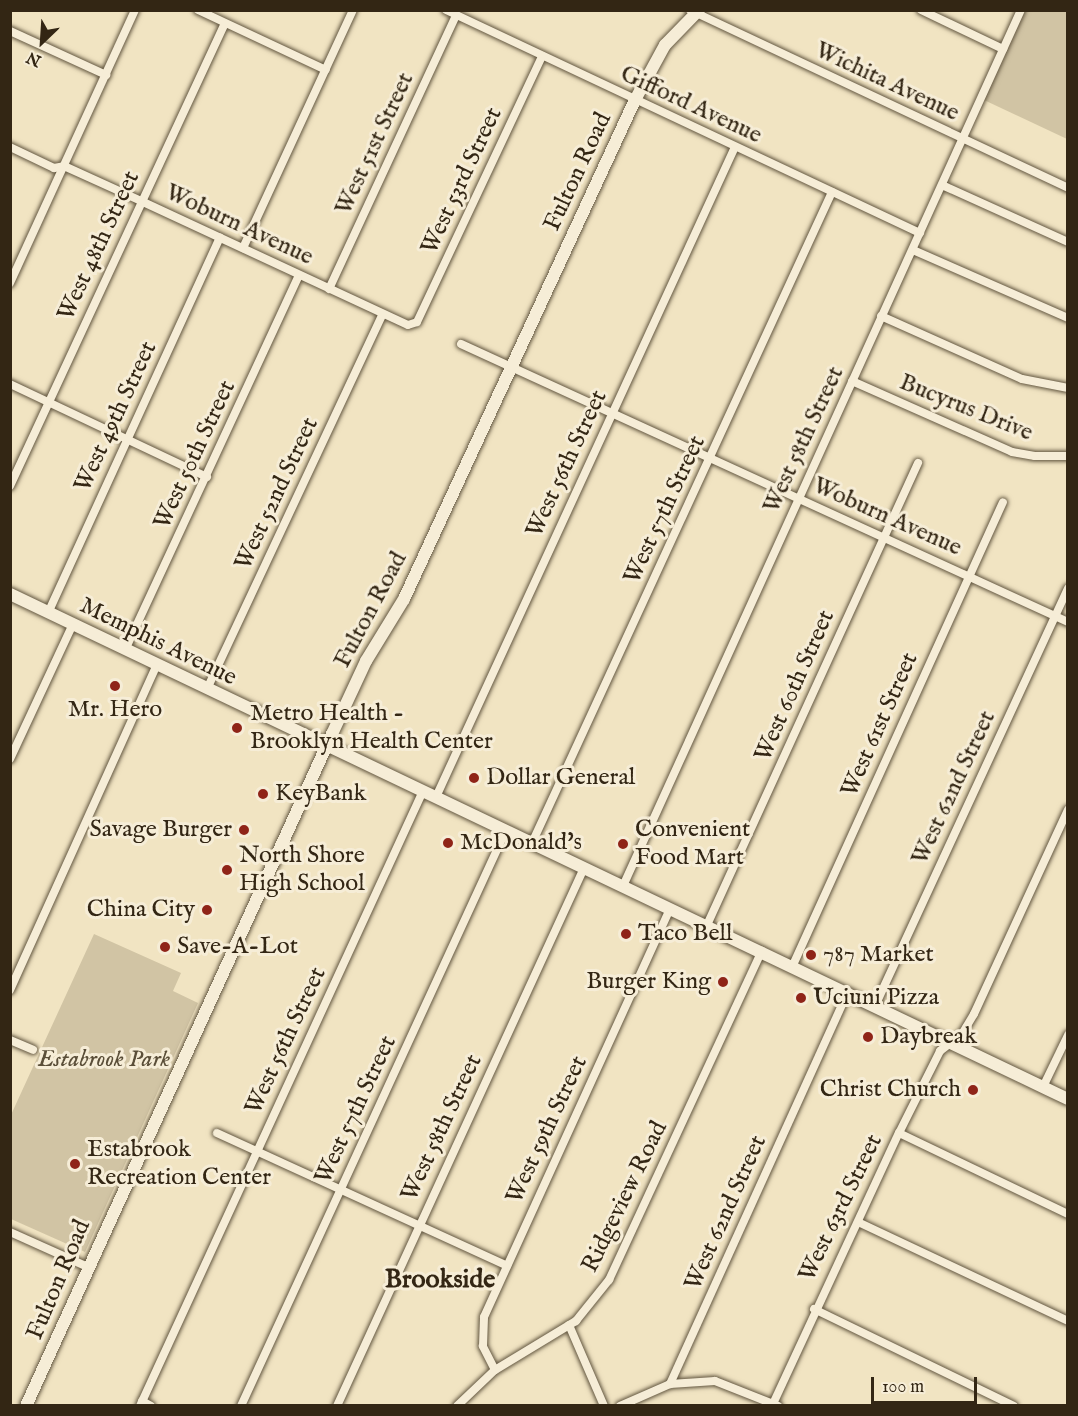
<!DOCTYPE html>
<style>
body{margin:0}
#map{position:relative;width:1078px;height:1416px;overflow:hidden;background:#f1e4c2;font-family:"IM FELL English",serif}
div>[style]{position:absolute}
.green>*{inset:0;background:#d1c4a4}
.roads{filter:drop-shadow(0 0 2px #625640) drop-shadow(0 0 2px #625640)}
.minor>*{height:8px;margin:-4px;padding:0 4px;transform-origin:4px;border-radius:4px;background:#f6edd7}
.secondary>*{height:12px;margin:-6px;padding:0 6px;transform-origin:6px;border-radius:6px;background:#f6edd7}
.dots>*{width:16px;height:16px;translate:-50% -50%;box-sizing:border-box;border:3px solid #f6edd7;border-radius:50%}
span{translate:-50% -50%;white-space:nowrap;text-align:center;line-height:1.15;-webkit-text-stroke:6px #f6edd7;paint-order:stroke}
.street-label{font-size:24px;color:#332614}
.poi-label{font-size:24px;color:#332614}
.left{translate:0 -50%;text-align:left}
.right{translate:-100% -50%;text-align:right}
.park-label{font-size:24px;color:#5a4e38;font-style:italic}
.neighbourhood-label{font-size:26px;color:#332614;font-weight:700}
.frame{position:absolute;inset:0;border:12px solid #332614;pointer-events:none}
.north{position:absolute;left:12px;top:12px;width:60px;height:60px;-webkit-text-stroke:4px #f6edd7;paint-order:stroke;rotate:205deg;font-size:16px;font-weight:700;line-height:24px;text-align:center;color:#332614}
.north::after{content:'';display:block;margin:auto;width:21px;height:27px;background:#332614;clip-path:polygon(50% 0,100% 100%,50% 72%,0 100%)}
.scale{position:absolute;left:871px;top:1377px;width:106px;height:27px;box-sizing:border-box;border:3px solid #332614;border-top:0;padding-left:8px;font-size:18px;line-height:21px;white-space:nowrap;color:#332614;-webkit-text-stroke:4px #f6edd7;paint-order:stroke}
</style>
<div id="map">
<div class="green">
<i style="clip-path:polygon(1025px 11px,1067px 11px,1067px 139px,984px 100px)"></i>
<i style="clip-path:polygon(94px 934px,181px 973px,173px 991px,198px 1003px,85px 1252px,11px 1219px,10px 1117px)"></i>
</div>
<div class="roads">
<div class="minor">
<i style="left:198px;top:10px;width:141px;rotate:25.1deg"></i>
<i style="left:446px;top:10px;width:524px;rotate:25.2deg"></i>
<i style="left:690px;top:10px;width:418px;rotate:25.2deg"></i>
<i style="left:921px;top:10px;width:91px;rotate:25.4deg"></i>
<i style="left:10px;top:31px;width:106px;rotate:24.6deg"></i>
<i style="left:10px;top:147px;width:49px;rotate:25.5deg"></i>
<i style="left:54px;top:168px;width:10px;rotate:-11deg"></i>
<i style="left:64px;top:166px;width:85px;rotate:24.4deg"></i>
<i style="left:141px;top:201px;width:294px;rotate:24.9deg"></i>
<i style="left:408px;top:325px;width:9px;rotate:-18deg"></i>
<i style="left:417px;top:322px;width:294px;rotate:-64.8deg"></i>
<i style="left:942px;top:185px;width:138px;rotate:24.3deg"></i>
<i style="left:243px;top:248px;width:262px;rotate:-65.2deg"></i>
<i style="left:913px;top:250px;width:169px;rotate:23.7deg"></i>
<i style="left:10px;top:283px;width:300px;rotate:-65.4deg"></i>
<i style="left:329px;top:289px;width:302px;rotate:-65.1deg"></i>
<i style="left:881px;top:316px;width:154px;rotate:24.1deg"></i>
<i style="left:1022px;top:379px;width:47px;rotate:11.1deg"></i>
<i style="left:461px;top:344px;width:668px;rotate:24.61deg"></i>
<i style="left:852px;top:381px;width:175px;rotate:23.9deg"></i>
<i style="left:1012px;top:452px;width:23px;rotate:10deg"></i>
<i style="left:1035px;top:456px;width:33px"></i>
<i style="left:10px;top:384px;width:218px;rotate:25.3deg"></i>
<i style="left:10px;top:486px;width:510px;rotate:-65.09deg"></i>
<i style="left:48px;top:613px;width:413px;rotate:-65.4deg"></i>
<i style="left:125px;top:650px;width:412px;rotate:-65.1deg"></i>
<i style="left:207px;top:689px;width:413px;rotate:-64.9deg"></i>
<i style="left:10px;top:759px;width:149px;rotate:-65deg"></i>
<i style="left:436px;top:797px;width:715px;rotate:-65.3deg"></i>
<i style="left:532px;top:843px;width:717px;rotate:-65.26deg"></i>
<i style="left:623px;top:886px;width:962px;rotate:-65.57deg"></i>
<i style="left:707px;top:925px;width:508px;rotate:-65.45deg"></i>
<i style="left:793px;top:965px;width:508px;rotate:-65.6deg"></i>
<i style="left:10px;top:990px;width:357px;rotate:-65.7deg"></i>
<i style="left:875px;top:1006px;width:460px;rotate:-65.2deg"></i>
<i style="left:10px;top:1040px;width:25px;rotate:23deg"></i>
<i style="left:1043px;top:1087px;width:58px;rotate:-64.3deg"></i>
<i style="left:217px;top:1133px;width:319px;rotate:24.6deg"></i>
<i style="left:899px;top:1133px;width:187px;rotate:25.6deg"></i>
<i style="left:858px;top:1222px;width:232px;rotate:25.2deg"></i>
<i style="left:10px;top:1232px;width:85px;rotate:24.2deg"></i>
<i style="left:814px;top:1309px;width:222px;rotate:25.9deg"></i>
<i style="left:569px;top:1325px;width:88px;rotate:66.6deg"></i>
<i style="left:495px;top:1370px;width:27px;rotate:-117deg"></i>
<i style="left:483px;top:1346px;width:29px;rotate:-88deg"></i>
<i style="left:484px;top:1317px;width:449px;rotate:-65.5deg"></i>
<i style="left:670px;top:1384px;width:431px;rotate:-65.6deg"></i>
<i style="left:142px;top:1401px;width:10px;rotate:29deg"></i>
<i style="left:140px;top:1406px;width:677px;rotate:-65.29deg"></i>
<i style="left:241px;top:1406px;width:634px;rotate:-65.29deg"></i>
<i style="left:337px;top:1406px;width:592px;rotate:-65.34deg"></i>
<i style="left:457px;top:1406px;width:52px;rotate:-43.5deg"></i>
<i style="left:495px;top:1370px;width:95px;rotate:-31.2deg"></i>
<i style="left:576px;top:1321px;width:53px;rotate:-51.2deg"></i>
<i style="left:609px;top:1280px;width:363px;rotate:-65.1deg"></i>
<i style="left:620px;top:1406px;width:55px;rotate:-23.7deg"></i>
<i style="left:670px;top:1384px;width:45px;rotate:-3.8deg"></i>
<i style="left:715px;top:1381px;width:68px;rotate:21.6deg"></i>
<i style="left:772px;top:1406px;width:301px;rotate:-65.1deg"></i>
<i style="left:899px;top:1133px;width:92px;rotate:-63.4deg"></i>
<i style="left:940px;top:1051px;width:28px;rotate:-38deg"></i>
<i style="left:962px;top:1034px;width:23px;rotate:-59deg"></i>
<i style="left:974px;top:1014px;width:225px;rotate:-65.3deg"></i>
</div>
<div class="secondary">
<i style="left:10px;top:594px;width:1172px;rotate:25.52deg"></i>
<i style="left:26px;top:1406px;width:738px;rotate:-65.52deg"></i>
<i style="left:332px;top:734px;width:81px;rotate:-65deg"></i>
<i style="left:366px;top:661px;width:73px;rotate:-58.5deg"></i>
<i style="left:404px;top:599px;width:550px;rotate:-65.16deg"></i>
<i style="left:635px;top:100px;width:63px;rotate:-61.4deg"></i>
<i style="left:665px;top:45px;width:49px;rotate:-45.8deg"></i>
</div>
</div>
<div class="dots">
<i style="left:115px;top:686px;background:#8f2418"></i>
<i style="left:237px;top:728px;background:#8f2418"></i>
<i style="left:474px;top:778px;background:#8f2418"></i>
<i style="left:263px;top:794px;background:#8f2418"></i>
<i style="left:244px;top:830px;background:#8f2418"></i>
<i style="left:448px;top:843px;background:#8f2418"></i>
<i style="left:623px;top:844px;background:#8f2418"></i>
<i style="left:227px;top:870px;background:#8f2418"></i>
<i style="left:207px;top:910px;background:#8f2418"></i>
<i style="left:626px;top:934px;background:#8f2418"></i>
<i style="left:165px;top:947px;background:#8f2418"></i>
<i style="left:811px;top:955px;background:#8f2418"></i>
<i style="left:723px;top:982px;background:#8f2418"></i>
<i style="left:801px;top:998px;background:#8f2418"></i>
<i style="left:868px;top:1037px;background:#8f2418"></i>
<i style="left:973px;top:1090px;background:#8f2418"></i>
<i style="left:75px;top:1164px;background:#8f2418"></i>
</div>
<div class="street-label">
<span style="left:887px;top:82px;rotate:25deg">Wichita Avenue</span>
<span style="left:691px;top:105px;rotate:25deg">Gifford Avenue</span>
<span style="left:375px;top:144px;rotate:-65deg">West 51st Street</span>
<span style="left:578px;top:172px;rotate:-65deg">Fulton Road</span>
<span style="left:462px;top:181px;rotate:-65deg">West 53rd Street</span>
<span style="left:239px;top:225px;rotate:25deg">Woburn Avenue</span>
<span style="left:99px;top:246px;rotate:-65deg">West 48th Street</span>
<span style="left:966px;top:408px;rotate:22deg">Bucyrus Drive</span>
<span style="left:116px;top:417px;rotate:-65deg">West 49th Street</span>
<span style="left:804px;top:440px;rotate:-65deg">West 58th Street</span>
<span style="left:195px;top:455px;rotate:-65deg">West 50th Street</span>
<span style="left:567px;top:464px;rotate:-65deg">West 56th Street</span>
<span style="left:277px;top:494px;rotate:-65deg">West 52nd Street</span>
<span style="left:665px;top:510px;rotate:-65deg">West 57th Street</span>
<span style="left:887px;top:517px;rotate:24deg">Woburn Avenue</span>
<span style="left:371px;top:610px;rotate:-62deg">Fulton Road</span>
<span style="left:158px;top:642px;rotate:26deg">Memphis Avenue</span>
<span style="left:795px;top:686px;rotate:-66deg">West 60th Street</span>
<span style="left:880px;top:725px;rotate:-66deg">West 61st Street</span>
<span style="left:954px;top:788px;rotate:-65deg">West 62nd Street</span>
<span style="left:286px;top:1041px;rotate:-65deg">West 56th Street</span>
<span style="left:356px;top:1110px;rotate:-65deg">West 57th Street</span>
<span style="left:442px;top:1128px;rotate:-65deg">West 58th Street</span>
<span style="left:547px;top:1130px;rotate:-65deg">West 59th Street</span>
<span style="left:625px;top:1197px;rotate:-64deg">Ridgeview Road</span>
<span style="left:841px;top:1208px;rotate:-64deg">West 63rd Street</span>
<span style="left:726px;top:1213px;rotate:-66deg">West 62nd Street</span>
<span style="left:59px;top:1280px;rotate:-67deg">Fulton Road</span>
</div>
<div class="poi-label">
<span style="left:115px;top:710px">Mr. Hero</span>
<span class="left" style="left:250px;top:728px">Metro Health -<br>Brooklyn Health Center</span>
<span class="left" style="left:486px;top:778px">Dollar General</span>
<span class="left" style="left:275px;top:794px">KeyBank</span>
<span class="right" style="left:232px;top:830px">Savage Burger</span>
<span class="left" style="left:635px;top:844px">Convenient<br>Food Mart</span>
<span class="left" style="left:460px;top:843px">McDonald's</span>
<span class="left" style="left:239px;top:870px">North Shore<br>High School</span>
<span class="right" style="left:195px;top:910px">China City</span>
<span class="left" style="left:638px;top:934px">Taco Bell</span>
<span class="left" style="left:177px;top:947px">Save-A-Lot</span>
<span class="left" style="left:823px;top:955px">787 Market</span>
<span class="right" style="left:711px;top:982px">Burger King</span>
<span class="left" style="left:813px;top:998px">Uciuni Pizza</span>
<span class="left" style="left:880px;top:1037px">Daybreak</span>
<span class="right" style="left:961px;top:1090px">Christ Church</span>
<span class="left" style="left:87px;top:1164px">Estabrook<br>Recreation Center</span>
</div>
<div class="park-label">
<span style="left:104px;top:1060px">Estabrook Park</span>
</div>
<div class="neighbourhood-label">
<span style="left:440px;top:1280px">Brookside</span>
</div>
<div class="frame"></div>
<div class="north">N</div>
<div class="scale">100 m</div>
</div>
